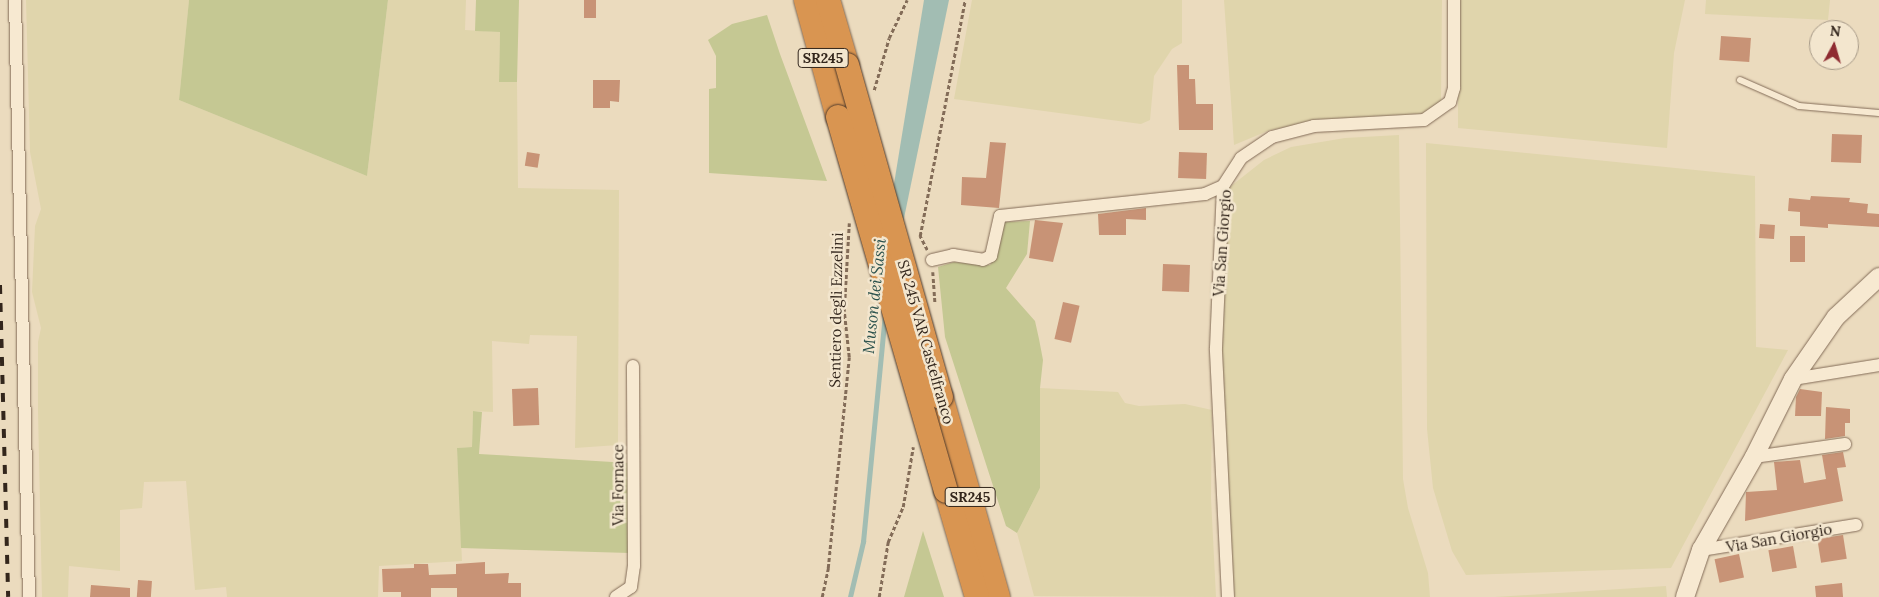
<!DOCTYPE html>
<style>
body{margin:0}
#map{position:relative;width:1879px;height:597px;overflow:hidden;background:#ebdbbe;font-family:Lora,serif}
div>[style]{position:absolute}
.farmland>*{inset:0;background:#e0d5ac}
.green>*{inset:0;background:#c5c893}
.water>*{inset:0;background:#a2bdb3}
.stream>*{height:4.5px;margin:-2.25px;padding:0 2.25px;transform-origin:2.25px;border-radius:2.25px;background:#a2bdb3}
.building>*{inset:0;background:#c89376;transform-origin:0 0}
.path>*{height:2.5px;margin-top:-1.25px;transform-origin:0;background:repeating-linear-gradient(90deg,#836c58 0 4px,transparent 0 6.5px)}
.roads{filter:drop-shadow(0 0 1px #836c58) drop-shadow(0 0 1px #836c58)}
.lane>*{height:6px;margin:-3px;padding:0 3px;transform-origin:3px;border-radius:3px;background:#f7e9d1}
.street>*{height:12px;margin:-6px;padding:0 6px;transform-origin:6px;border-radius:6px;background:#f7e9d1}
.secondary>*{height:18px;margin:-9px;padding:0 9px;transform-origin:9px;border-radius:9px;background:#f7e9d1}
.highway>*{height:24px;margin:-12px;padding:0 12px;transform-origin:12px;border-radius:12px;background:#d99551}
.rail>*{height:4px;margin-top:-2px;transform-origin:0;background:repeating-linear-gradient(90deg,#33261c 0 9px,transparent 0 18px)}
.bridges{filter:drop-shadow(0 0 1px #503b2c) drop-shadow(0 0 1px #503b2c)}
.highway-bridge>*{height:24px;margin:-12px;padding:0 12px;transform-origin:12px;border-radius:12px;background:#d99551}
span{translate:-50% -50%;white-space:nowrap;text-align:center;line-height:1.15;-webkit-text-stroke:5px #f3e6ce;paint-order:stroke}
.shield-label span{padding:1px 4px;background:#f3e6ce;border:1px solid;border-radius:4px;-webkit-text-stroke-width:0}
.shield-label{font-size:14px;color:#33261c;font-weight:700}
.street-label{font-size:15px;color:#33261c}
.water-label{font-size:16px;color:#2c524d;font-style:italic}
.north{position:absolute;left:1809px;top:20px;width:50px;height:50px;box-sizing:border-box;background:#f3e6ce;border:1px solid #a69987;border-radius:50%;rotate:6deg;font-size:14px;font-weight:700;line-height:20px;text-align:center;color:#33261c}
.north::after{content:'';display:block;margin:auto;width:18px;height:22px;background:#8f2b31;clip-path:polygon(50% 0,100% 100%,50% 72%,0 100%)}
</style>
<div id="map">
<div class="farmland">
<i style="clip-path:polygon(26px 0,189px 0,179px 100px,367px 176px,388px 0,466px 0,465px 30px,500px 32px,499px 82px,517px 82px,518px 188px,619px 190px,618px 445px,575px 448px,577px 336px,530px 335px,529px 344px,492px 341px,493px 412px,473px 411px,472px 447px,457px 448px,462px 561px,379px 566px,378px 597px,227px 597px,226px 587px,195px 590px,186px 481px,144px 482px,142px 508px,120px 510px,120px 571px,69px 566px,68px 597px,42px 597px,38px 411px,38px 342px,41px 328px,32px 292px,35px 226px,41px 209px,30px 152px)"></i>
<i style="clip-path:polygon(972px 0,1182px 0,1182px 43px,1172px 49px,1154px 76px,1150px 120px,1141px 124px,954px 99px)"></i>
<i style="clip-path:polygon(1224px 0,1442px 0,1441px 101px,1428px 115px,1314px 122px,1270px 130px,1234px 145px)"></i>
<i style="clip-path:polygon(1458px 0,1685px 0,1674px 53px,1667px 148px,1458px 128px)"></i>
<i style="clip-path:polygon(1706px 0,1830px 0,1828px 20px,1705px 14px)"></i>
<i style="clip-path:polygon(1399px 135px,1403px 479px,1408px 508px,1428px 573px,1430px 597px,1231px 597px,1221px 378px,1226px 190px,1264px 160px,1291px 147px,1345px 138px)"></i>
<i style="clip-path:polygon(1426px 143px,1755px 176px,1756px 347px,1788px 350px,1671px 568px,1466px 575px,1452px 551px,1433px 488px,1427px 429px)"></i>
<i style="clip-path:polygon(1040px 388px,1118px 392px,1125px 403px,1139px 406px,1185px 404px,1212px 410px,1211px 498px,1216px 597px,1034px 596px,1017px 533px,1040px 488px)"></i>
<i style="clip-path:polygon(1666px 586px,1667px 597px,1495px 597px)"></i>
</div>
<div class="green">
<i style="clip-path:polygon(189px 0,388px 0,367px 176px,179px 100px)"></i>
<i style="clip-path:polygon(476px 0,519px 0,517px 82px,499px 82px,500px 32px,475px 31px)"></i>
<i style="clip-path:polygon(767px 15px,780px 54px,827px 181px,709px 173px,709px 89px,716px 88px,716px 56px,708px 40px,732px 24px)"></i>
<i style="clip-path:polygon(1030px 221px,1027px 254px,1006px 288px,1035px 321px,1039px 339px,1043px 360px,1040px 388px,1040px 488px,1017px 533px,1006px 526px,945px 337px,938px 267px,954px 262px,990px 265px,995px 257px,1004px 222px)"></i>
<i style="clip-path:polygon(473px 411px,482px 412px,479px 454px,629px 463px,630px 553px,461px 548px,457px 448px,472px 447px)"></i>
<i style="clip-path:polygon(923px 531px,944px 597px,904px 597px)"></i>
</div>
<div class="water">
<i style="clip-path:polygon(924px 0,949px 0,903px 223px,893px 190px)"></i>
</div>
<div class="stream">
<i style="left:850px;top:597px;width:57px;rotate:-76.7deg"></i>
<i style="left:863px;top:542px;width:228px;rotate:-84.5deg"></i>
</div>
<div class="building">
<i style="left:584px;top:0;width:12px;height:18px"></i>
<i style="left:1721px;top:36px;width:30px;height:24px;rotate:4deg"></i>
<i style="clip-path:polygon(1177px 65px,1189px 65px,1189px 79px,1195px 79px,1196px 104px,1213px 104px,1213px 130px,1179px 130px)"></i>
<i style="clip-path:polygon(593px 80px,620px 80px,619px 102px,610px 101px,610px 108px,593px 108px)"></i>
<i style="left:1832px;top:134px;width:30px;height:28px;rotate:2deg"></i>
<i style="clip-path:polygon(990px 142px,1006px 143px,999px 208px,961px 205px,962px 177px,986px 178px)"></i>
<i style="left:527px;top:152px;width:13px;height:14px;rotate:9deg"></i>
<i style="left:1179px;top:152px;width:28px;height:26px;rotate:2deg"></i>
<i style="clip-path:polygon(1811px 196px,1850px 198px,1849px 202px,1868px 204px,1867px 213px,1879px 214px,1879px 227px,1828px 224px,1828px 228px,1800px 226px,1800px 212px,1788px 211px,1789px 198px,1810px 200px)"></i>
<i style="clip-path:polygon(1146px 208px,1146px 220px,1126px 219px,1126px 235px,1099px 235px,1098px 214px)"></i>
<i style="clip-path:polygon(1035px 220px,1063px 223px,1053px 262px,1029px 258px)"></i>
<i style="left:1760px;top:224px;width:15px;height:14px;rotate:4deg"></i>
<i style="left:1790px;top:236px;width:15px;height:26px"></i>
<i style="left:1163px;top:264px;width:27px;height:27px;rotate:2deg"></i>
<i style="left:1063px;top:302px;width:17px;height:38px;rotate:13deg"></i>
<i style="left:538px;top:388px;width:37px;height:26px;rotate:88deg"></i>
<i style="clip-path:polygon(1800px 389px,1822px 392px,1821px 416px,1795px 416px,1796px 397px)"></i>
<i style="clip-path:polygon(1826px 407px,1850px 409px,1850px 423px,1845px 423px,1845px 436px,1825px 439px)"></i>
<i style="clip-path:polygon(1843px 452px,1846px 467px,1837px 468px,1843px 501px,1745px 521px,1746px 492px,1777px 490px,1774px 462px,1800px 460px,1804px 483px,1826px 479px,1822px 455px)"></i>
<i style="left:1843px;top:535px;width:24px;height:26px;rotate:81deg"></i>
<i style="left:1793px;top:546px;width:22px;height:25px;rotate:80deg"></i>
<i style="left:1739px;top:554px;width:24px;height:25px;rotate:78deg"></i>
<i style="clip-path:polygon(485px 562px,485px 574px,509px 573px,508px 583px,521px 583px,521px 597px,457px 597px,457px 588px,431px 588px,431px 597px,401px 597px,401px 592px,383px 592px,382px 569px,414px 568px,414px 564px,428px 564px,429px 575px,456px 574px,456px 564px)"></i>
<i style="left:138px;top:580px;width:14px;height:17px;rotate:4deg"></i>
<i style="clip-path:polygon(1842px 583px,1843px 597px,1816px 597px,1815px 586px)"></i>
<i style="clip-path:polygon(91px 585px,130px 588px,130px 597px,90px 597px)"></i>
</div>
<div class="path">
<i style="left:874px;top:90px;width:54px;rotate:-73.9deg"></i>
<i style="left:889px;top:38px;width:42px;rotate:-64.7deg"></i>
<i style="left:927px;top:250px;width:16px;rotate:-117deg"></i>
<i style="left:920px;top:236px;width:240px;rotate:-79.2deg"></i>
<i style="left:933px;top:272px;width:32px;rotate:86deg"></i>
<i style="left:822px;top:597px;width:30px;rotate:-78deg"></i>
<i style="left:828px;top:568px;width:212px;rotate:-84.3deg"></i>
<i style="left:849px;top:357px;width:46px;rotate:-96.2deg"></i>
<i style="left:844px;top:311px;width:88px;rotate:-86.7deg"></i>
<i style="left:879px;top:597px;width:56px;rotate:-80.7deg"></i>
<i style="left:888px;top:542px;width:38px;rotate:-67deg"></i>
<i style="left:903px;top:507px;width:61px;rotate:-80.5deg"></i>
</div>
<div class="roads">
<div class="lane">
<i style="left:1740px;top:80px;width:64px;rotate:23.8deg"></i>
<i style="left:1799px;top:106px;width:80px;rotate:5deg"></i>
</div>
<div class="street">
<i style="left:15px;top:0;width:597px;rotate:88.66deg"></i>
<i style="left:932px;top:260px;width:22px;rotate:-13deg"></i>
<i style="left:953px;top:255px;width:30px;rotate:9deg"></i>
<i style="left:983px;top:260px;width:9px;rotate:-27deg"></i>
<i style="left:991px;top:256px;width:41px;rotate:-77.3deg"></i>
<i style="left:1000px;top:216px;width:206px;rotate:-6.1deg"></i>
<i style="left:1205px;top:194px;width:20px;rotate:-24deg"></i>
<i style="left:1793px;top:379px;width:87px;rotate:-9.2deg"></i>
<i style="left:1754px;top:457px;width:92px;rotate:-8.1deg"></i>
<i style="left:1701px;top:550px;width:157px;rotate:-9.2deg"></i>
<i style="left:616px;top:597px;width:18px;rotate:-34deg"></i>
<i style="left:631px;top:587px;width:21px;rotate:-82deg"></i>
<i style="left:634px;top:566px;width:200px;rotate:-90.3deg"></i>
<i style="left:1228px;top:597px;width:249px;rotate:-92.8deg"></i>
<i style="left:1216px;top:348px;width:162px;rotate:-87.5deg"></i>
<i style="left:1223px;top:186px;width:33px;rotate:-57deg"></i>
<i style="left:1241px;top:158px;width:37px;rotate:-34deg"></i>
<i style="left:1272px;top:137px;width:43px;rotate:-14.7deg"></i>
<i style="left:1314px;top:126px;width:110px;rotate:-3.1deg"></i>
<i style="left:1424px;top:120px;width:32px;rotate:-35deg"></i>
<i style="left:1450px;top:102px;width:15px;rotate:-74deg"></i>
<i style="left:1454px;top:88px;width:88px;rotate:-90deg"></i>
</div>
<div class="secondary">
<i style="left:1685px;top:597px;width:50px;rotate:-71.2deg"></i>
<i style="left:1701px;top:550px;width:107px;rotate:-60.3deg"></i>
<i style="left:1754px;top:457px;width:87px;rotate:-63.4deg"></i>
<i style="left:1793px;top:379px;width:75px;rotate:-55.3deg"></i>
<i style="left:1836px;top:317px;width:59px;rotate:-42.9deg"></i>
</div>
<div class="highway">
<i style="left:806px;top:0;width:121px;rotate:74.7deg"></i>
<i style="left:828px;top:0;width:68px;rotate:73.7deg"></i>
<i style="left:941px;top:397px;width:208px;rotate:74.1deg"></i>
<i style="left:946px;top:491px;width:110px;rotate:73.7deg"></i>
</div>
</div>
<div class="rail">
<i style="left:0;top:285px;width:312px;rotate:88.5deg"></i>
</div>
<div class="bridges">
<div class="highway-bridge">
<i style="left:847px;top:65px;width:345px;rotate:74.2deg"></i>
<i style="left:838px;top:117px;width:389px;rotate:73.9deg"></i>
</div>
</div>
<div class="shield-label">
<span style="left:823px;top:58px">SR245</span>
<span style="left:970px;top:497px">SR245</span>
</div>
<div class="street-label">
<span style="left:1222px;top:243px;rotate:-86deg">Via San Giorgio</span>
<span style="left:836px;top:310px;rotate:-89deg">Sentiero degli Ezzelini</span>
<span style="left:926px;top:342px;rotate:74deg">SR 245 VAR Castelfranco</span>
<span style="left:618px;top:485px;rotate:-90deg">Via Fornace</span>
<span style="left:1779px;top:538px;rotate:-10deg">Via San Giorgio</span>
</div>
<div class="water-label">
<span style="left:874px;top:296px;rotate:-84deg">Muson dei Sassi</span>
</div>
<div class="north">N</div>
</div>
